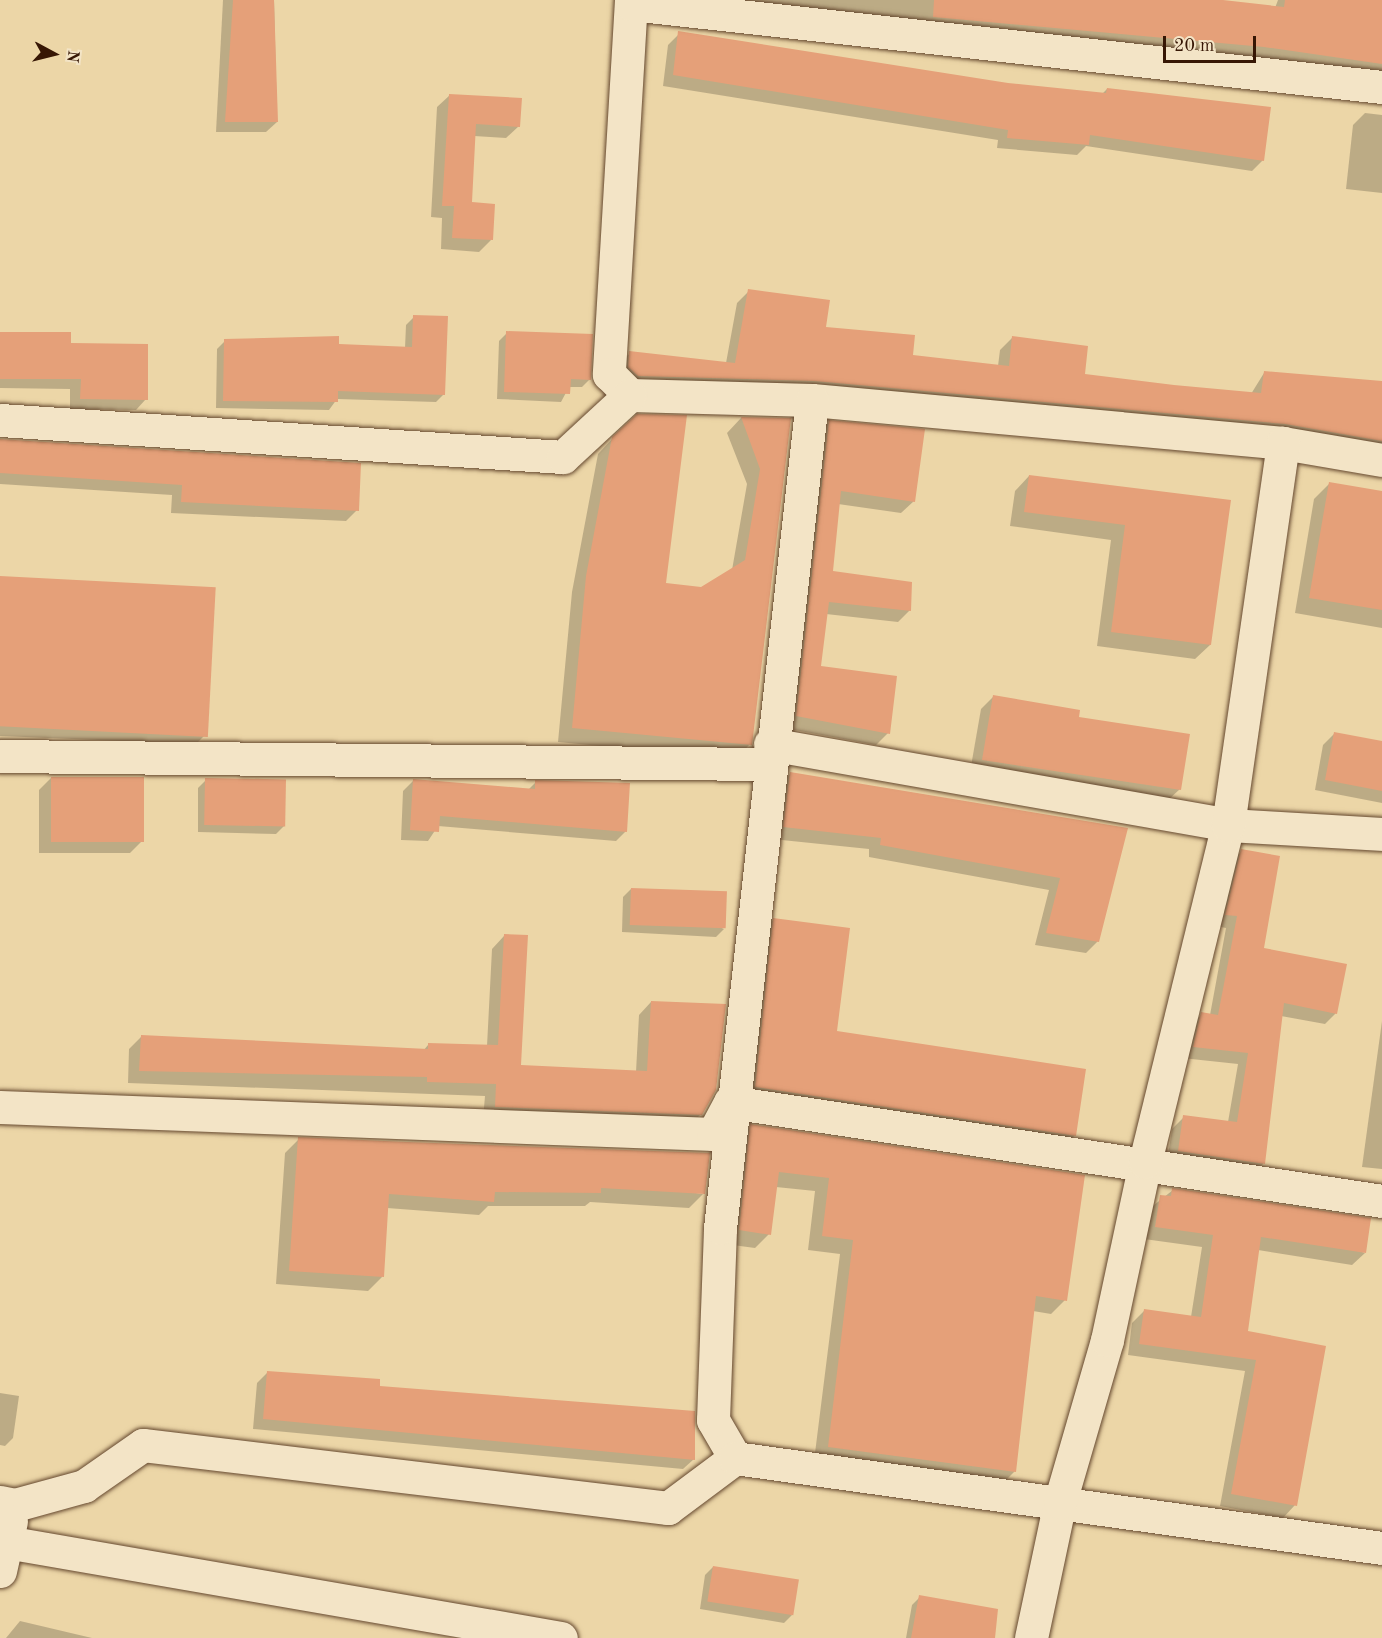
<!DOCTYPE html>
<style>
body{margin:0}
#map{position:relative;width:1382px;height:1638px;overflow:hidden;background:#ecd6a7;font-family:"Old Standard TT",serif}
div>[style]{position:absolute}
.shadow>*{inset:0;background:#0003}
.building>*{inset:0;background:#e5a079;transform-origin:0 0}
.roads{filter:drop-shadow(0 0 2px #64472e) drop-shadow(0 0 2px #64472e)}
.minor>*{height:33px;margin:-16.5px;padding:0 16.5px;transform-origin:16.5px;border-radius:16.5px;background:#f3e4c6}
span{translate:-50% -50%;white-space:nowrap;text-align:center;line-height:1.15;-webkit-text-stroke:6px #f3e4c6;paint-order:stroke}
.north{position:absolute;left:24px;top:24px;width:60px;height:60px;-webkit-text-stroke:4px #f3e4c6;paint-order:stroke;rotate:97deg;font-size:16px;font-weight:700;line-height:24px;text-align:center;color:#371705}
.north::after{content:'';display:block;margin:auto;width:21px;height:27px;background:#371705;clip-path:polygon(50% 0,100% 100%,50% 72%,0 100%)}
.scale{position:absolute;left:1163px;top:36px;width:93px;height:27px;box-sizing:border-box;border:3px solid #371705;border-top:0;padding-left:8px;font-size:18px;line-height:21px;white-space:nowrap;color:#371705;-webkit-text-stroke:4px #f3e4c6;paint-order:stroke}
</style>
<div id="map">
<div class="shadow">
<i style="clip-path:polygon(223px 0,274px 0,277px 122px,266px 132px,216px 132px)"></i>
<i style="clip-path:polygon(694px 0,1210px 0,1275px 8px,1278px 0,1382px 0,1382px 76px)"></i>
<i style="clip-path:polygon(679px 34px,1008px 85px,1102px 94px,1107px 89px,1263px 160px,1252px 171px,1086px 146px,1077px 155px,997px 148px,998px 140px,663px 86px,668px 45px)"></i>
<i style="clip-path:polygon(450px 95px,519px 126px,506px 138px,474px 136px,470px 203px,491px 240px,479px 252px,441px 249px,442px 218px,431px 217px,437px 107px)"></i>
<i style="clip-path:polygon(1365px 113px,1382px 115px,1382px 193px,1346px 189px,1353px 125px)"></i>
<i style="clip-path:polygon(749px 291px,824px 328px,911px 357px,998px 366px,1000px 350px,1012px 338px,1084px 375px,1174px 387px,1251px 394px,1264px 373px,1382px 383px,1382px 452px,626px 388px,618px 365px,630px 353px,726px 363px,737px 303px)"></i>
<i style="clip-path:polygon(414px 317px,444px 394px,436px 402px,337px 399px,329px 410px,216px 408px,217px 349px,225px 341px,405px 348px,406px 325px)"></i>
<i style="clip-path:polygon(0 333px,70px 344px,146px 399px,136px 410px,70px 409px,70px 389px,0 388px)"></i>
<i style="clip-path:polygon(507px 333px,590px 379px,582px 387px,569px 387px,561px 402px,497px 399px,499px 341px)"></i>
<i style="clip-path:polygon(741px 418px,789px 420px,750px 744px,736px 759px,558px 742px,572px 592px,598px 454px,613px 438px,664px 585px,702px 588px,732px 570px,747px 484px,727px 433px)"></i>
<i style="clip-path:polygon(829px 422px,914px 501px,901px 513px,838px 504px,832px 572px,910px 610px,898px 622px,826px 614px,820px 668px,888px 733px,876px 745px,784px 728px,817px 434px)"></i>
<i style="clip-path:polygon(0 440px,357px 510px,346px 521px,171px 513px,172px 495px,0 484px)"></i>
<i style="clip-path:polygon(1029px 476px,1229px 502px,1210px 645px,1195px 659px,1097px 646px,1111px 540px,1010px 526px,1015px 491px)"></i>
<i style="clip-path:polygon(1330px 483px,1382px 492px,1382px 628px,1295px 613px,1314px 499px)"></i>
<i style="clip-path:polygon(0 578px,208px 732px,196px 744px,0 736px)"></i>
<i style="clip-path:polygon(993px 697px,1077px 718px,1180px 789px,1167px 801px,970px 772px,981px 709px)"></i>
<i style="clip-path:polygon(1334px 734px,1382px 743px,1382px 803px,1315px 790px,1323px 745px)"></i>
<i style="clip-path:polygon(790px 774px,1126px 829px,1098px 941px,1086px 953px,1035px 945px,1049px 890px,869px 857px,869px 849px,772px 839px,778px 786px)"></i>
<i style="clip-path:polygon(51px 778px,142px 841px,130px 853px,39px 853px,39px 790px)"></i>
<i style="clip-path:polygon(206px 780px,284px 826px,276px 834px,198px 832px,198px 788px)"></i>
<i style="clip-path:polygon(413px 781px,528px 790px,536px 782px,626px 831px,616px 841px,438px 826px,428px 841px,401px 840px,403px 791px)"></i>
<i style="clip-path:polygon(1242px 851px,1263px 949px,1336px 1013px,1325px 1024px,1281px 1016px,1263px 1164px,1252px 1175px,1167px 1162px,1172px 1129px,1184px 1117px,1228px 1122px,1238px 1064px,1182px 1058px,1190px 1026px,1202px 1014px,1210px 1015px,1226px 928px,1215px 926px,1230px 862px)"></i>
<i style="clip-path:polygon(631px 889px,724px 929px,716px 937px,622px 932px,623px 897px)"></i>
<i style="clip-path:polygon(774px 919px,835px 1032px,1075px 1135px,1061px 1149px,741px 1101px,760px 933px)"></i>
<i style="clip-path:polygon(504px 936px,520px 1067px,636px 1072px,639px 1015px,651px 1002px,701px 1114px,688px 1127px,483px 1119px,485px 1096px,128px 1083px,129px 1049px,141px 1037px,423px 1051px,428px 1045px,487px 1046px,492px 949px)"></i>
<i style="clip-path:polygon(1382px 1021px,1382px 1169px,1362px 1167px)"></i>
<i style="clip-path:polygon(751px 1126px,1065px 1300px,1051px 1314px,1033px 1311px,1015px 1471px,1001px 1485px,814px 1461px,840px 1254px,808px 1250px,815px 1191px,776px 1187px,769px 1234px,755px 1248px,725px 1244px,737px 1140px)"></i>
<i style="clip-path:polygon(299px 1139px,703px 1194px,689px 1208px,590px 1202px,585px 1206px,488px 1206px,479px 1215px,387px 1208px,382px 1277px,368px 1291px,276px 1284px,285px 1153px)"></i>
<i style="clip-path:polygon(1173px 1190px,1365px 1253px,1352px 1265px,1258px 1250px,1246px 1333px,1324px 1347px,1295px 1505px,1283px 1518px,1220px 1506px,1245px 1371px,1128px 1355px,1132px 1323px,1144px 1311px,1191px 1317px,1202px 1247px,1144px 1239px,1149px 1209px)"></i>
<i style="clip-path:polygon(268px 1372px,694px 1459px,683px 1469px,253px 1429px,257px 1383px)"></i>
<i style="clip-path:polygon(0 1393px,19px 1396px,13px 1438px,5px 1446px,0 1445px)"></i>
<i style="clip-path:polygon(713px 1567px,792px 1615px,784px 1623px,700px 1609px,705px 1575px)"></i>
<i style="clip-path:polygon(920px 1597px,994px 1638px,906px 1638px,912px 1605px)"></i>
<i style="clip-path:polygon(20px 1621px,92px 1638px,6px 1638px)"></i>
</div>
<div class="building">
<i style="clip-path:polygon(233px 0,274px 0,278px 122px,225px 122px)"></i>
<i style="clip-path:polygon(934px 0,1223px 0,1284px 7px,1285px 0,1382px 0,1382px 64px,1264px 47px,933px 17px)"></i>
<i style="clip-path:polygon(678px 31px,1008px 83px,1106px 93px,1107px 88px,1271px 107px,1264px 161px,1090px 135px,1089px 145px,1007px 138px,1008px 130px,673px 75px)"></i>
<i style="clip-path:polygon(449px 94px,522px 98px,520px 127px,476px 124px,472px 202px,495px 204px,493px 240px,452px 238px,454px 206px,442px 206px)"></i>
<i style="clip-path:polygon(748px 289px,830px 300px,826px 327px,915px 335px,913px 355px,1009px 366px,1012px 336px,1088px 346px,1085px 374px,1174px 385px,1261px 393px,1264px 371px,1382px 381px,1382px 441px,1285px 424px,814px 381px,638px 376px,628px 367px,629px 351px,735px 363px)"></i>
<i style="clip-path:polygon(413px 315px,448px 316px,445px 395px,338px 391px,338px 402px,223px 401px,224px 339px,339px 336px,339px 344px,412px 347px)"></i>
<i style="clip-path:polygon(506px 331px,593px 334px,591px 380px,571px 379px,570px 394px,504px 392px)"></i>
<i style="clip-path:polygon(0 332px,71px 332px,71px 343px,148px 344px,148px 400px,80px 399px,81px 379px,0 379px)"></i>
<i style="clip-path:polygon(637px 414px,687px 415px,666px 583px,701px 587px,745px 560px,760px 469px,741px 417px,791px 418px,752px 745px,572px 728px,586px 576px,612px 437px)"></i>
<i style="clip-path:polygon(829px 420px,925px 429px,915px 502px,841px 491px,833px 571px,912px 582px,911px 611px,829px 602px,821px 666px,897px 676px,890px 734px,796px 716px)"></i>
<i style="clip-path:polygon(0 439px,361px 463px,359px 511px,181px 502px,182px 485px,0 473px)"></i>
<i style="clip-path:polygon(1029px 475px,1231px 500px,1211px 645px,1111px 632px,1125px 525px,1024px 512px)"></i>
<i style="clip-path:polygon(1329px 482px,1382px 491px,1382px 610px,1309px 598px)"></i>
<i style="left:0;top:576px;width:216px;height:150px;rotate:3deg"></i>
<i style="clip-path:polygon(993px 695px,1080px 710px,1079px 717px,1190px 734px,1181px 790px,982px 760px)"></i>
<i style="clip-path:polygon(1334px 732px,1382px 741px,1382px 791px,1325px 780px)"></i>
<i style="clip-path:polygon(790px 772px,1128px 828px,1099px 942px,1046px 933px,1060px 878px,880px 845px,881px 838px,783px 827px)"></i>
<i style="left:51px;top:777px;width:93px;height:65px"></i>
<i style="left:205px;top:778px;width:81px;height:47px;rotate:1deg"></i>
<i style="clip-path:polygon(413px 779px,535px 789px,535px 780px,630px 783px,627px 832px,440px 816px,439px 832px,410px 830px)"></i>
<i style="clip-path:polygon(1241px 849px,1280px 856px,1264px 948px,1347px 964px,1337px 1014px,1284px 1003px,1265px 1164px,1178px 1151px,1183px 1115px,1237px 1122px,1248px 1053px,1193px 1047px,1201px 1012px,1218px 1015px,1237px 916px,1225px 915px)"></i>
<i style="left:631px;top:888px;width:96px;height:37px;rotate:2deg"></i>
<i style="clip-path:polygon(773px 918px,850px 928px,837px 1031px,1086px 1069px,1076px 1136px,755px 1087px)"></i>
<i style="clip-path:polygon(504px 934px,528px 935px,521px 1065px,647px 1071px,651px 1001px,726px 1004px,716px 1090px,702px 1115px,495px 1107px,496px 1084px,427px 1082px,427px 1077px,139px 1071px,141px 1035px,428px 1049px,428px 1043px,498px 1045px)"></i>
<i style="clip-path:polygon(750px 1124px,1085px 1175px,1067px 1301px,1036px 1296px,1016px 1472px,828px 1447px,853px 1240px,822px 1236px,829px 1178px,779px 1172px,771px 1235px,739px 1230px)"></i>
<i style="clip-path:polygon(298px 1137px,407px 1142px,710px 1153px,705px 1194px,601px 1188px,601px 1193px,495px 1192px,494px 1202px,389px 1194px,384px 1277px,289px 1271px)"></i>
<i style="clip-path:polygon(1172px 1188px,1371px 1218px,1366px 1253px,1261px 1237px,1248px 1331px,1326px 1346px,1297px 1506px,1231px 1494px,1256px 1360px,1139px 1344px,1144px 1309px,1201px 1317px,1213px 1235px,1155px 1227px,1160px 1195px,1171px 1196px)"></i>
<i style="clip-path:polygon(267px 1371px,380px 1379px,380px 1386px,695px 1411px,695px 1460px,263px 1419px)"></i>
<i style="left:713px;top:1566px;width:87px;height:36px;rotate:9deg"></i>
<i style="clip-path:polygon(919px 1595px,998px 1609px,995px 1638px,911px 1638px)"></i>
</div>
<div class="roads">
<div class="minor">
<i style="left:631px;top:0;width:375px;rotate:93.4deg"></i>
<i style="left:609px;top:374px;width:30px;rotate:45deg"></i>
<i style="left:630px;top:395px;width:182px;rotate:1.6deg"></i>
<i style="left:812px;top:400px;width:473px;rotate:5.2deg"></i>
<i style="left:1283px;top:443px;width:100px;rotate:9.7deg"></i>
<i style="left:631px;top:4px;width:756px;rotate:6.31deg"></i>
<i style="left:0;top:420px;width:564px;rotate:3.76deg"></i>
<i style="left:563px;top:457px;width:91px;rotate:-42.8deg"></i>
<i style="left:770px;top:744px;width:465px;rotate:10deg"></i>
<i style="left:1228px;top:825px;width:154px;rotate:3.3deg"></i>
<i style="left:0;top:756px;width:770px;rotate:0.6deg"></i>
<i style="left:0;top:1107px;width:714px;rotate:2.17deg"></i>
<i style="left:713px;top:1134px;width:36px;rotate:-62deg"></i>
<i style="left:730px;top:1102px;width:659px;rotate:8.63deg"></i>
<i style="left:735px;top:1458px;width:44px;rotate:-120.1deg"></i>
<i style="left:713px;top:1420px;width:192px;rotate:-87.9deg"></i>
<i style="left:720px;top:1228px;width:833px;rotate:-83.66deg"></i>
<i style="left:0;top:1502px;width:15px;rotate:11deg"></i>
<i style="left:15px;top:1505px;width:72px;rotate:-15.4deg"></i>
<i style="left:84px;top:1486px;width:72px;rotate:-34.8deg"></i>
<i style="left:143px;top:1445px;width:529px;rotate:6.84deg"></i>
<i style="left:668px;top:1508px;width:84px;rotate:-36.7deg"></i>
<i style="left:735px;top:1458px;width:653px;rotate:7.92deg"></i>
<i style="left:6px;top:1542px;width:563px;rotate:9.81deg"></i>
<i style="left:0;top:1571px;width:51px;rotate:-77.6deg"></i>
<i style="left:1031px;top:1638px;width:139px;rotate:-78deg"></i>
<i style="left:1060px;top:1502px;width:169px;rotate:-73.8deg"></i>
<i style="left:1107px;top:1340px;width:182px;rotate:-77.9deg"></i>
<i style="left:1145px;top:1162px;width:347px;rotate:-76.2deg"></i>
<i style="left:1228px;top:825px;width:386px;rotate:-81.8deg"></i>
</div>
</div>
<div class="north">N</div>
<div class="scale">20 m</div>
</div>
